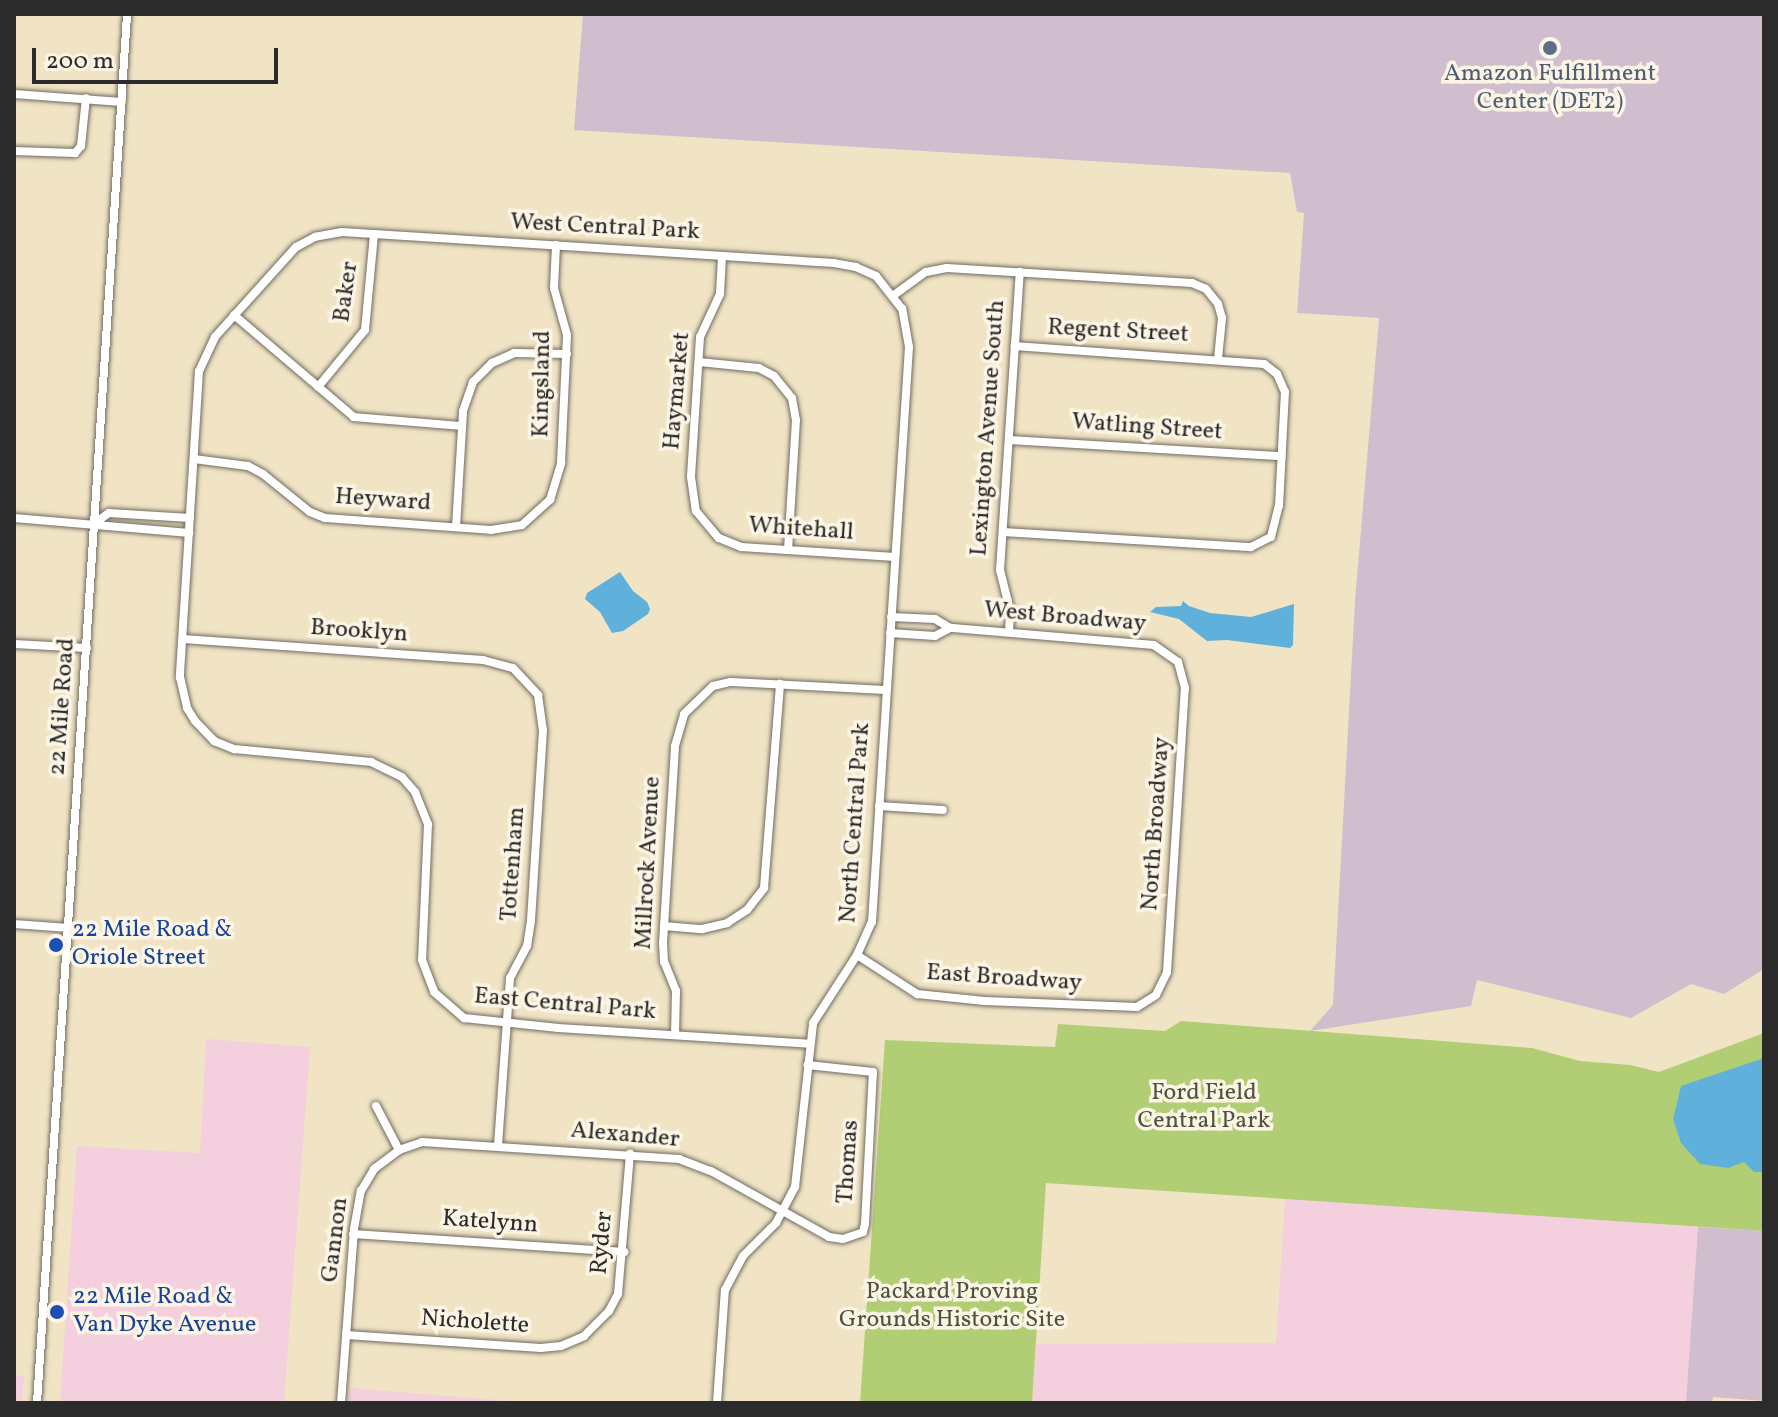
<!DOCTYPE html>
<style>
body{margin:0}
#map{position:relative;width:1778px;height:1417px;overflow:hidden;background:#f0e4c5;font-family:Vollkorn,serif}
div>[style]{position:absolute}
.built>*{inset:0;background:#f4cfdd}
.industrial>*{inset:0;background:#d0bdcd}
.green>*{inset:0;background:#b1ce75}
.water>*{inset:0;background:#5fb0da}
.roads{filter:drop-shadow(0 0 2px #706c61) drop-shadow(0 0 2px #706c61)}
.minor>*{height:8px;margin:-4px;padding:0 4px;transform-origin:4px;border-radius:4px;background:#fff}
.dots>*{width:22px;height:22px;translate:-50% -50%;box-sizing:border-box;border:4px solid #fcf5e5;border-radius:50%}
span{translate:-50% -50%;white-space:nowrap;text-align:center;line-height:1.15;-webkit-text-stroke:7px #fcf5e5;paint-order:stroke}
.service-label{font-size:24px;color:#4e5e75}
.street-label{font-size:24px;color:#2b2b2b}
.transit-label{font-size:24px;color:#164399}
.left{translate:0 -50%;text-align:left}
.park-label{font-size:24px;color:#4c543e}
.frame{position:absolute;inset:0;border:16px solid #2b2b2b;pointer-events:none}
.scale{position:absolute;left:32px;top:48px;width:246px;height:36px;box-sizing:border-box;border:4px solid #2b2b2b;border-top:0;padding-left:10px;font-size:24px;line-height:28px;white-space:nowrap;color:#2b2b2b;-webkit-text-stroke:6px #fcf5e5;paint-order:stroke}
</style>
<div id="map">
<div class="built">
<i style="clip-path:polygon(206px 1039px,310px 1047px,284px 1403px,60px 1403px,77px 1146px,200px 1153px)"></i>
<i style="clip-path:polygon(1285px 1198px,1698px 1227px,1686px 1403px,1032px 1403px,1036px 1344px,1276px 1343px)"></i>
<i style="clip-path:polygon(14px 1375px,24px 1376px,22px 1403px,14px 1403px)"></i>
<i style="clip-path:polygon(349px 1388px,534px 1403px,348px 1403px)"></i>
</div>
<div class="industrial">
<i style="clip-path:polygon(583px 14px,1764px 14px,1764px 969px,1724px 994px,1691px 984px,1631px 1018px,1477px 980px,1471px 1006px,1310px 1031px,1333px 1005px,1355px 601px,1379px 318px,1297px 313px,1304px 213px,1297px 212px,1290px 173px,574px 130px)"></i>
<i style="clip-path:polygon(1698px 1227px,1764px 1231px,1764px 1401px,1713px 1397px,1712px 1403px,1686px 1403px)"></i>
</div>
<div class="green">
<i style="clip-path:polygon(1181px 1021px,1532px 1048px,1580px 1061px,1630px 1065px,1659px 1072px,1764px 1033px,1764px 1231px,1046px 1183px,1032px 1403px,860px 1403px,885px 1040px,1055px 1047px,1058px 1024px,1165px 1031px)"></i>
</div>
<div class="water">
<i style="clip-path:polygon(620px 572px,633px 591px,647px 602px,650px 609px,648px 614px,623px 631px,612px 633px,600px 612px,585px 599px,587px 593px)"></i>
<i style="clip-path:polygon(1183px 601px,1189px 606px,1210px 613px,1251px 617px,1294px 604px,1293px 645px,1290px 648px,1227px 640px,1207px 641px,1179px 619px,1150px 612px,1156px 607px,1181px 606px)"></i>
<i style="clip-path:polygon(1764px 1058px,1764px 1172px,1754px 1172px,1744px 1162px,1728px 1168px,1700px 1164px,1681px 1143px,1673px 1119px,1681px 1086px)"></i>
</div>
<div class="roads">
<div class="minor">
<i style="left:14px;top:94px;width:108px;rotate:4.2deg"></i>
<i style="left:14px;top:151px;width:61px;rotate:1.9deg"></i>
<i style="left:75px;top:153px;width:9px;rotate:-49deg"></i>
<i style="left:81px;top:146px;width:48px;rotate:-84.1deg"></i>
<i style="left:722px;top:256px;width:38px;rotate:93deg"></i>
<i style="left:720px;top:294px;width:47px;rotate:114.9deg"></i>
<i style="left:700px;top:337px;width:140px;rotate:93.7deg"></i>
<i style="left:691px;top:477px;width:34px;rotate:82deg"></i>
<i style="left:696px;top:511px;width:35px;rotate:50deg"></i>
<i style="left:719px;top:538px;width:24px;rotate:22deg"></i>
<i style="left:741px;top:547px;width:154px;rotate:3.7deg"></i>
<i style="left:894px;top:295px;width:39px;rotate:-36deg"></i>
<i style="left:926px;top:272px;width:21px;rotate:-11deg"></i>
<i style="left:947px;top:268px;width:245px;rotate:3.5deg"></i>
<i style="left:1192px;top:283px;width:15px;rotate:23deg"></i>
<i style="left:1206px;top:289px;width:19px;rotate:51deg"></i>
<i style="left:1218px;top:304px;width:15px;rotate:74deg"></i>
<i style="left:1222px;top:318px;width:41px;rotate:95.6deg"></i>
<i style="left:234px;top:315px;width:157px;rotate:40.4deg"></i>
<i style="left:354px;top:417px;width:108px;rotate:4.8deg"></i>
<i style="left:699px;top:362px;width:60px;rotate:5.7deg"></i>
<i style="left:759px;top:368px;width:17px;rotate:28deg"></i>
<i style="left:774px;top:376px;width:28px;rotate:51deg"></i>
<i style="left:792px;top:398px;width:22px;rotate:80deg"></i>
<i style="left:796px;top:420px;width:130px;rotate:93.5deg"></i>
<i style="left:318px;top:387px;width:74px;rotate:-50.5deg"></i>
<i style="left:365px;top:330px;width:96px;rotate:-84.6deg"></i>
<i style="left:1009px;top:440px;width:273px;rotate:3.4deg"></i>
<i style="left:194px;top:459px;width:54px;rotate:7.4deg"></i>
<i style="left:248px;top:466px;width:17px;rotate:28deg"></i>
<i style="left:263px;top:474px;width:60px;rotate:39deg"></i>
<i style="left:310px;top:512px;width:16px;rotate:22deg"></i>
<i style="left:325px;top:518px;width:166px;rotate:4.1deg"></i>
<i style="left:491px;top:530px;width:31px;rotate:-9deg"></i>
<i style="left:522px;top:525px;width:38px;rotate:-42deg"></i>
<i style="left:550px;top:500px;width:39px;rotate:-73deg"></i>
<i style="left:561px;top:463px;width:128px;rotate:-87.3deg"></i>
<i style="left:567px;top:335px;width:49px;rotate:-105.5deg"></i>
<i style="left:554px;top:288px;width:43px;rotate:-87.3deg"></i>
<i style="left:14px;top:518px;width:176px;rotate:4.9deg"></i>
<i style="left:95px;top:523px;width:17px;rotate:-36deg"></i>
<i style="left:109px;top:513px;width:81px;rotate:3.5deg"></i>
<i style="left:456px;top:527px;width:116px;rotate:-86.5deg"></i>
<i style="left:463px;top:411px;width:31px;rotate:-71deg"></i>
<i style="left:473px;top:382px;width:27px;rotate:-45deg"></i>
<i style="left:492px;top:363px;width:24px;rotate:-24deg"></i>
<i style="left:514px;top:353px;width:53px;rotate:1.1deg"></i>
<i style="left:1003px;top:532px;width:248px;rotate:3.5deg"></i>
<i style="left:1251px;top:547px;width:22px;rotate:-27deg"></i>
<i style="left:1271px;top:537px;width:32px;rotate:-76deg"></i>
<i style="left:1279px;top:506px;width:114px;rotate:-87deg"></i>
<i style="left:1285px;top:392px;width:20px;rotate:-114deg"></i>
<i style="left:1277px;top:374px;width:16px;rotate:-142deg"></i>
<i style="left:1264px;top:364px;width:250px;rotate:-175.9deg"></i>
<i style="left:1009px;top:632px;width:22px;rotate:-87deg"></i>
<i style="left:1010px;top:610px;width:41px;rotate:-104deg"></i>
<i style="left:1000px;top:570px;width:299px;rotate:-86.2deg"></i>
<i style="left:890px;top:633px;width:45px;rotate:3.8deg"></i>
<i style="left:935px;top:636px;width:17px;rotate:-28deg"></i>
<i style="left:183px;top:639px;width:301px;rotate:4deg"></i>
<i style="left:483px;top:660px;width:31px;rotate:15deg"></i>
<i style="left:513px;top:668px;width:37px;rotate:47deg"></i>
<i style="left:538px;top:695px;width:35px;rotate:82deg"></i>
<i style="left:543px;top:730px;width:191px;rotate:93.6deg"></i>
<i style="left:531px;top:921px;width:25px;rotate:99deg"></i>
<i style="left:527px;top:946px;width:36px;rotate:118deg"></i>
<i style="left:510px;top:978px;width:167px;rotate:94.1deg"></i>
<i style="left:14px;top:644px;width:73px;rotate:3.1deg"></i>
<i style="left:879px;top:806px;width:64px;rotate:3.6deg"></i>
<i style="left:14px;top:924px;width:55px;rotate:4.2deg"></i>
<i style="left:664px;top:926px;width:38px;rotate:5deg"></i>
<i style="left:702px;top:929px;width:26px;rotate:-13deg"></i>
<i style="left:727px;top:923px;width:24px;rotate:-33deg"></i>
<i style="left:747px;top:910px;width:28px;rotate:-52deg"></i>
<i style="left:764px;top:888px;width:205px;rotate:-85.5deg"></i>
<i style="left:857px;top:955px;width:72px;rotate:33deg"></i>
<i style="left:917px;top:994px;width:68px;rotate:5.9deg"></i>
<i style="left:985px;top:1001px;width:152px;rotate:2.3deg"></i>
<i style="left:1137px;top:1007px;width:22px;rotate:-32deg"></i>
<i style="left:1156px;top:995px;width:25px;rotate:-64deg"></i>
<i style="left:1167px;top:972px;width:285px;rotate:-86.4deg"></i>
<i style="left:1185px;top:688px;width:27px;rotate:-105deg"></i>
<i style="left:1178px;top:662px;width:29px;rotate:-145deg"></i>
<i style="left:1154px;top:645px;width:205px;rotate:-175.2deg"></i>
<i style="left:950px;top:628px;width:17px;rotate:-149deg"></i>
<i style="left:935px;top:619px;width:44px;rotate:-177.4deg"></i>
<i style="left:675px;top:1035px;width:44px;rotate:-88.7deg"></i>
<i style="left:676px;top:991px;width:31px;rotate:-112deg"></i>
<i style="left:664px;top:962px;width:19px;rotate:-93deg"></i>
<i style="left:663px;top:943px;width:197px;rotate:-86.5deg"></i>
<i style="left:675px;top:746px;width:33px;rotate:-74deg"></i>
<i style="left:684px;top:714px;width:40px;rotate:-44deg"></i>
<i style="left:713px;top:686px;width:18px;rotate:-13deg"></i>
<i style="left:731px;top:682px;width:155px;rotate:3deg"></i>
<i style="left:376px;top:1106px;width:50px;rotate:62.4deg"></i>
<i style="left:353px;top:1234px;width:272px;rotate:3.8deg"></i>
<i style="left:346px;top:1335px;width:195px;rotate:3.8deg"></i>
<i style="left:541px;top:1348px;width:20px;rotate:-6deg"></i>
<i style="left:561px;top:1346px;width:25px;rotate:-23deg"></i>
<i style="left:584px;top:1336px;width:35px;rotate:-45deg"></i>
<i style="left:609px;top:1311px;width:19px;rotate:-62deg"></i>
<i style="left:618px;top:1294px;width:141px;rotate:-85.1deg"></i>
<i style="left:37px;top:1403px;width:1392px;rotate:-86.29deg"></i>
<i style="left:341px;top:1403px;width:174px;rotate:-85.7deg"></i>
<i style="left:354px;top:1229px;width:39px;rotate:-80deg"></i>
<i style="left:361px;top:1191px;width:26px;rotate:-59deg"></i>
<i style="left:374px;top:1169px;width:31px;rotate:-37deg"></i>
<i style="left:399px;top:1150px;width:24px;rotate:-19deg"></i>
<i style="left:422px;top:1142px;width:258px;rotate:3.8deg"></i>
<i style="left:679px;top:1159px;width:34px;rotate:21deg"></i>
<i style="left:711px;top:1171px;width:135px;rotate:29.2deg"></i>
<i style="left:829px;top:1237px;width:14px;rotate:8deg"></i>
<i style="left:843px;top:1239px;width:21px;rotate:-19deg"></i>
<i style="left:863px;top:1232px;width:8px;rotate:-76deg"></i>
<i style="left:865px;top:1224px;width:152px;rotate:-87deg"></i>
<i style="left:873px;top:1072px;width:66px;rotate:-173.9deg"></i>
<i style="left:717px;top:1403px;width:113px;rotate:-86deg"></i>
<i style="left:725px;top:1290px;width:38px;rotate:-62deg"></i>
<i style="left:743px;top:1256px;width:47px;rotate:-45deg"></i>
<i style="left:776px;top:1223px;width:41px;rotate:-62.2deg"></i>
<i style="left:795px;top:1187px;width:165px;rotate:-83.7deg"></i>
<i style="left:813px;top:1023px;width:81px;rotate:-57.1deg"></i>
<i style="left:857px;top:955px;width:36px;rotate:-66deg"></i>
<i style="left:872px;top:922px;width:576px;rotate:-86.32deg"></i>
<i style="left:909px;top:347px;width:39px;rotate:-100deg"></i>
<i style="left:902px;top:309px;width:42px;rotate:-128.2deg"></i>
<i style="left:876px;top:276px;width:22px;rotate:-156deg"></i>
<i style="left:856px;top:267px;width:22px;rotate:-170deg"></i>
<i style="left:834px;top:263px;width:493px;rotate:-176.4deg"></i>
<i style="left:342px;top:232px;width:27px;rotate:170deg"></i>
<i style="left:315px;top:237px;width:21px;rotate:152deg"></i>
<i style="left:296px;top:247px;width:121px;rotate:132deg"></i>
<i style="left:215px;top:337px;width:38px;rotate:115deg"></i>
<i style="left:199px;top:371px;width:307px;rotate:93.6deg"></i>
<i style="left:180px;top:677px;width:32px;rotate:77deg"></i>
<i style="left:187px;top:708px;width:15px;rotate:58deg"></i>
<i style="left:195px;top:721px;width:28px;rotate:46deg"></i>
<i style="left:214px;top:741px;width:22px;rotate:22deg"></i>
<i style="left:234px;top:749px;width:138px;rotate:5.4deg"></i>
<i style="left:371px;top:762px;width:34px;rotate:26deg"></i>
<i style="left:402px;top:777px;width:20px;rotate:49deg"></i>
<i style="left:415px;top:792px;width:35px;rotate:68deg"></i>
<i style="left:428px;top:824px;width:136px;rotate:92.5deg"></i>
<i style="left:422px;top:960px;width:34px;rotate:69deg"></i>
<i style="left:434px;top:992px;width:40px;rotate:41deg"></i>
<i style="left:464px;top:1018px;width:95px;rotate:6.1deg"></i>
<i style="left:558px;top:1028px;width:252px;rotate:3.6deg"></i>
</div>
</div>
<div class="dots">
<i style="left:1550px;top:48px;background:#5c6f8a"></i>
<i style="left:56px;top:945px;background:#1a4fb4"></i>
<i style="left:57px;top:1312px;background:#1a4fb4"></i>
</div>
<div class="service-label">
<span style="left:1550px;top:89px">Amazon Fulfillment<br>Center (DET2)</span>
</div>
<div class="street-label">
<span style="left:605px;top:228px;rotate:3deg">West Central Park</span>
<span style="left:347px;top:292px;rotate:-82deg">Baker</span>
<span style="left:1118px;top:332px;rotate:3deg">Regent Street</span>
<span style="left:543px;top:384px;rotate:-89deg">Kingsland</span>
<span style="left:678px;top:391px;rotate:-85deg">Haymarket</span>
<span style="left:989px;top:428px;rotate:-86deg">Lexington Avenue South</span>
<span style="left:1147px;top:428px;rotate:4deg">Watling Street</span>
<span style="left:383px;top:501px;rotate:4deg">Heyward</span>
<span style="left:801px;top:530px;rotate:4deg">Whitehall</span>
<span style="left:1065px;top:618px;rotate:5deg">West Broadway</span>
<span style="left:359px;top:632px;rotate:4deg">Brooklyn</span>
<span style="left:63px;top:707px;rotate:-86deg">22 Mile Road</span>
<span style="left:856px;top:823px;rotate:-86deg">North Central Park</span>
<span style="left:1157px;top:824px;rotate:-86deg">North Broadway</span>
<span style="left:649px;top:863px;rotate:-87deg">Millrock Avenue</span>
<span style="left:514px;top:864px;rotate:-86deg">Tottenham</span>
<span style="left:1004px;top:979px;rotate:4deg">East Broadway</span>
<span style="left:565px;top:1005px;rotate:5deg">East Central Park</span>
<span style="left:625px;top:1136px;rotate:5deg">Alexander</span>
<span style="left:849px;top:1162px;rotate:-86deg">Thomas</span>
<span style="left:490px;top:1223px;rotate:4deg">Katelynn</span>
<span style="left:336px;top:1240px;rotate:-83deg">Gannon</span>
<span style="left:603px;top:1243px;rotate:-85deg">Ryder</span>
<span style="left:475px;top:1323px;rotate:4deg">Nicholette</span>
</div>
<div class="transit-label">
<span class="left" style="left:72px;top:945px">22 Mile Road &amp;<br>Oriole Street</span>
<span class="left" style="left:73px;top:1312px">22 Mile Road &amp;<br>Van Dyke Avenue</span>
</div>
<div class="park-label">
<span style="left:1204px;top:1108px">Ford Field<br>Central Park</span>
<span style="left:952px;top:1307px">Packard Proving<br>Grounds Historic Site</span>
</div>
<div class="frame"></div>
<div class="scale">200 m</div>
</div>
